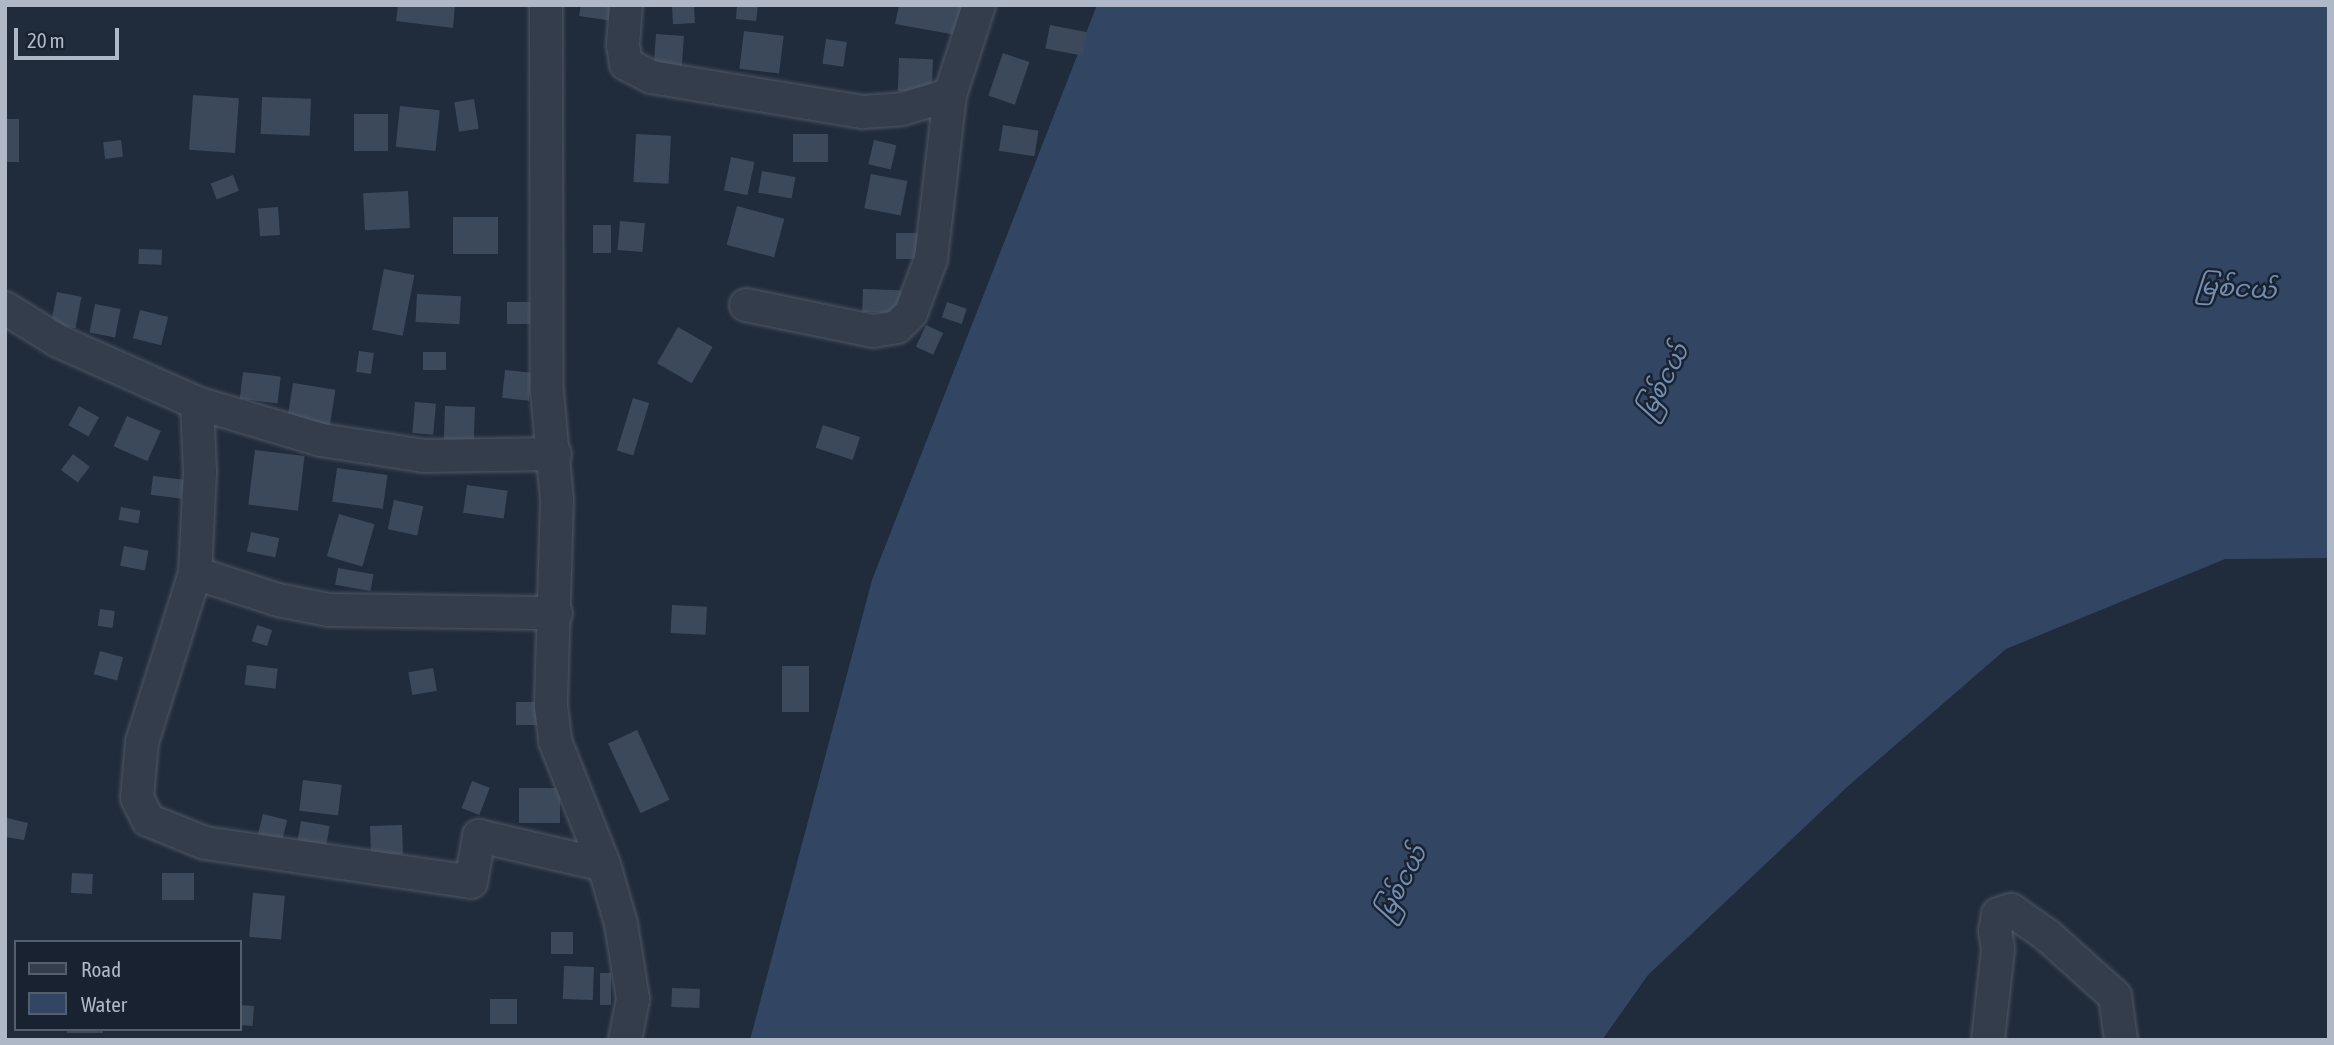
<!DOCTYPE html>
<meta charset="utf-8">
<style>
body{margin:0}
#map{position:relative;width:2334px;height:1045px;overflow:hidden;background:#202b3b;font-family:"Asap Condensed","Noto Sans Myanmar",sans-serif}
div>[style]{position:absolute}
.water>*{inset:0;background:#324664}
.building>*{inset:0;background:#3c495b;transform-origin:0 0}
.roads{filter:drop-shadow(0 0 2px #4f5866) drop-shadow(0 0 2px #4f5866)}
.street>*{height:32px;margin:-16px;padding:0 16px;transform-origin:16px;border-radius:16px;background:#343d4b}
span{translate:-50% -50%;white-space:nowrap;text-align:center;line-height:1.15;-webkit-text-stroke:5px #192230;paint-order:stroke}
.water-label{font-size:24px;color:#748eb2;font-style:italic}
.frame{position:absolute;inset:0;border:7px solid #afb8c7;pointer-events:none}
.legend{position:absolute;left:14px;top:940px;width:228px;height:91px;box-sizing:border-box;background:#192230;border:2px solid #555e6c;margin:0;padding:9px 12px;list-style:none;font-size:21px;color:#afb8c7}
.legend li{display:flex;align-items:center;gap:14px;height:35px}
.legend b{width:35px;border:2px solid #555e6c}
.scale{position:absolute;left:14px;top:28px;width:105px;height:32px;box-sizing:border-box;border:4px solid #afb8c7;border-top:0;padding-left:9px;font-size:21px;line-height:24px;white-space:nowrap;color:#afb8c7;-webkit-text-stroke:5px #192230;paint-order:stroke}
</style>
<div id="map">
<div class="water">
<i style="clip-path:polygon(1097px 5px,2329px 5px,2329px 558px,2225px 559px,2006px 649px,1847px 787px,1648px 975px,1602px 1040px,750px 1040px,872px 580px)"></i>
</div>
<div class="building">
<i style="clip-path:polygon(398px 5px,455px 5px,453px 28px,396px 21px)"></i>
<i style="clip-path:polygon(581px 5px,616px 5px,613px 21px,579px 16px)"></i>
<i style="left:694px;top:5px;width:18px;height:22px;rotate:87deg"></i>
<i style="clip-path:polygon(737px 5px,758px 5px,756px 21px,736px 19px)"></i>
<i style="clip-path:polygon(899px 5px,962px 5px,956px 35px,895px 24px)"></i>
<i style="left:1050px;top:25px;width:38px;height:24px;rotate:11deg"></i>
<i style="left:744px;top:31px;width:40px;height:38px;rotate:7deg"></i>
<i style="left:656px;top:34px;width:28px;height:31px;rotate:4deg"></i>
<i style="left:826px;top:39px;width:21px;height:25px;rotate:8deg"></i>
<i style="left:1003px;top:53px;width:28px;height:45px;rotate:19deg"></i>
<i style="left:899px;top:58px;width:34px;height:33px;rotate:2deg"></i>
<i style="left:193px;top:95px;width:46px;height:55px;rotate:4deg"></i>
<i style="left:262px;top:97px;width:49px;height:37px;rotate:2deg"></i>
<i style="left:474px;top:99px;width:30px;height:20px;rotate:81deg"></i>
<i style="left:400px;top:106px;width:40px;height:41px;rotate:6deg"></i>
<i style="left:354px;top:114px;width:34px;height:37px"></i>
<i style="left:5px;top:119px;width:14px;height:43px"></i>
<i style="left:1003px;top:125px;width:36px;height:26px;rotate:9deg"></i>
<i style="left:636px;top:134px;width:35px;height:48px;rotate:3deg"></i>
<i style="left:793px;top:134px;width:35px;height:28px"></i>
<i style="left:121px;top:140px;width:17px;height:18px;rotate:83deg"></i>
<i style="left:874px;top:140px;width:23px;height:25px;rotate:13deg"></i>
<i style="left:731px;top:157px;width:24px;height:34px;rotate:12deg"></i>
<i style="left:762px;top:171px;width:34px;height:22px;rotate:10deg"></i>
<i style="left:871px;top:174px;width:37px;height:35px;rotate:11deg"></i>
<i style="left:233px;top:175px;width:17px;height:24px;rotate:69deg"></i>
<i style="left:408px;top:191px;width:37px;height:45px;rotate:87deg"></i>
<i style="left:737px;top:206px;width:49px;height:40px;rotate:15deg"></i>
<i style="left:278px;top:207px;width:28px;height:20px;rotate:86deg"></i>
<i style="left:453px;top:217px;width:45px;height:37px"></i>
<i style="left:620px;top:221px;width:25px;height:29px;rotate:5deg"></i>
<i style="left:593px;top:225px;width:18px;height:28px"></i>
<i style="left:896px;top:233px;width:32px;height:26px"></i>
<i style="left:139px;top:249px;width:23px;height:15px;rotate:2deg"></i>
<i style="left:384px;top:269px;width:31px;height:62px;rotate:11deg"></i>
<i style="left:863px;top:289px;width:38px;height:23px;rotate:2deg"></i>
<i style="left:57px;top:292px;width:25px;height:32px;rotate:11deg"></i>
<i style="left:417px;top:294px;width:44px;height:28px;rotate:3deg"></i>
<i style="left:507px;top:302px;width:30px;height:22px"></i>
<i style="left:947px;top:302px;width:21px;height:16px;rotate:19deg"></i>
<i style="left:95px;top:304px;width:26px;height:29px;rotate:11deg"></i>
<i style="left:140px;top:310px;width:29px;height:29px;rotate:14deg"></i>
<i style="left:926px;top:325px;width:19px;height:24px;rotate:25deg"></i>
<i style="left:678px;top:327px;width:40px;height:42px;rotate:30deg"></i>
<i style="left:359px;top:351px;width:15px;height:21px;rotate:8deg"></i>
<i style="left:423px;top:352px;width:23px;height:18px"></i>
<i style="left:505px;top:370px;width:27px;height:28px;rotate:6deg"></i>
<i style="left:243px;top:372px;width:38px;height:27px;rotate:7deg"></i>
<i style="left:293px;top:383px;width:43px;height:38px;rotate:9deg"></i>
<i style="left:633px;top:398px;width:17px;height:55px;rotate:17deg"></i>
<i style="left:415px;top:402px;width:21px;height:31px;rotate:5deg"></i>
<i style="left:79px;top:406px;width:23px;height:22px;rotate:29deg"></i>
<i style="left:445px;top:406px;width:30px;height:37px;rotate:2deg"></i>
<i style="left:127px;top:416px;width:37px;height:33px;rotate:24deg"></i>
<i style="left:823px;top:425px;width:39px;height:24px;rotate:18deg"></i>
<i style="left:255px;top:450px;width:50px;height:55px;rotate:7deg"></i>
<i style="left:73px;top:454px;width:21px;height:20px;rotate:37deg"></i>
<i style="left:337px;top:468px;width:51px;height:34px;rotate:8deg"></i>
<i style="left:153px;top:476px;width:31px;height:19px;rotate:7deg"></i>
<i style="left:467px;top:485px;width:41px;height:28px;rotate:8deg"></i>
<i style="left:394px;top:500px;width:30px;height:30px;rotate:12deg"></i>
<i style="left:121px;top:507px;width:20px;height:13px;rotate:11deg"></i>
<i style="left:339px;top:514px;width:37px;height:44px;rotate:16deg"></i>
<i style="left:251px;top:532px;width:29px;height:20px;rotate:12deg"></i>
<i style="left:124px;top:546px;width:25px;height:20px;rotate:11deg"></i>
<i style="left:338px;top:568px;width:36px;height:17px;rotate:10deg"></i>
<i style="left:672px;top:605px;width:35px;height:28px;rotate:3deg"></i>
<i style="left:100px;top:609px;width:15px;height:17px;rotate:8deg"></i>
<i style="left:257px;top:625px;width:16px;height:17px;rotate:18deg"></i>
<i style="left:100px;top:651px;width:24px;height:24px;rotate:15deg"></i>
<i style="left:247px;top:665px;width:31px;height:20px;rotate:7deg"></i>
<i style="left:809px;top:666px;width:46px;height:27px;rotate:90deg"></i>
<i style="left:433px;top:668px;width:23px;height:25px;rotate:80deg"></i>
<i style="left:516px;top:702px;width:32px;height:23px"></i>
<i style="left:637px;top:730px;width:77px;height:32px;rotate:65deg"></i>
<i style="left:303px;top:780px;width:39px;height:31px;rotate:7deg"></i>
<i style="left:472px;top:781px;width:19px;height:29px;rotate:21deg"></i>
<i style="left:519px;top:788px;width:41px;height:35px"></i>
<i style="left:263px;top:814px;width:25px;height:28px;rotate:14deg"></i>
<i style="clip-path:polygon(7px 818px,28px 823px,24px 840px,5px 837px)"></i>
<i style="left:301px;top:821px;width:29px;height:24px;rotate:10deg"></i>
<i style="left:402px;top:825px;width:29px;height:32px;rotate:88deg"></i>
<i style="left:72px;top:873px;width:21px;height:20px;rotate:3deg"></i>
<i style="left:162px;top:873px;width:32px;height:27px"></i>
<i style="left:253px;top:893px;width:32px;height:44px;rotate:5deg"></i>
<i style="left:551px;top:932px;width:22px;height:22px"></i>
<i style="left:564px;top:966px;width:30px;height:33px;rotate:2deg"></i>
<i style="left:600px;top:973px;width:11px;height:32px"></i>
<i style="left:672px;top:988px;width:28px;height:19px;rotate:2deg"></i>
<i style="left:490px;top:999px;width:27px;height:25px"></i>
<i style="left:240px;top:1005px;width:14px;height:20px;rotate:4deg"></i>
<i style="left:67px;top:1029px;width:36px;height:4px"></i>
</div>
<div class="roads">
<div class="street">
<i style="left:546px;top:5px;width:386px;rotate:89.9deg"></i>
<i style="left:547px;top:391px;width:109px;rotate:84.8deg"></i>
<i style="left:557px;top:500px;width:206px;rotate:91.7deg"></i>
<i style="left:551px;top:706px;width:35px;rotate:83deg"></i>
<i style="left:555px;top:741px;width:133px;rotate:68.4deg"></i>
<i style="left:604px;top:865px;width:61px;rotate:73.9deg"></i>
<i style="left:621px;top:924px;width:76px;rotate:80.9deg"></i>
<i style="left:633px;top:999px;width:42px;rotate:101deg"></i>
<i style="left:626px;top:5px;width:40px;rotate:94.3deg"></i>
<i style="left:623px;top:45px;width:19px;rotate:81deg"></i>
<i style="left:626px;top:64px;width:28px;rotate:27deg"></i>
<i style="left:651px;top:77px;width:215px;rotate:9.4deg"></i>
<i style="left:863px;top:112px;width:39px;rotate:-4deg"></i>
<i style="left:902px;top:109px;width:50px;rotate:-16.3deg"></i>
<i style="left:746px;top:305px;width:130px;rotate:11.6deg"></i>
<i style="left:873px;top:331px;width:24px;rotate:-9deg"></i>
<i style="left:897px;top:327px;width:20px;rotate:-45deg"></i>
<i style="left:911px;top:313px;width:58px;rotate:-69.7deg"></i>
<i style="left:931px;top:259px;width:165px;rotate:-83.4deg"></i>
<i style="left:950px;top:95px;width:95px;rotate:-72.1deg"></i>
<i style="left:5px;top:308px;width:62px;rotate:31.9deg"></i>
<i style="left:58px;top:341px;width:152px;rotate:24deg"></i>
<i style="left:197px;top:403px;width:69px;rotate:87.5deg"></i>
<i style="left:200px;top:472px;width:101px;rotate:92.8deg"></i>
<i style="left:195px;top:573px;width:87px;rotate:18deg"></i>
<i style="left:278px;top:600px;width:52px;rotate:11.1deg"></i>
<i style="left:329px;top:610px;width:227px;rotate:0.8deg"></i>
<i style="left:197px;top:403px;width:129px;rotate:16.6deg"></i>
<i style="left:321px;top:440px;width:104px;rotate:8.8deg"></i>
<i style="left:424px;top:456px;width:131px;rotate:-0.9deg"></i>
<i style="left:195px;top:573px;width:177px;rotate:107.4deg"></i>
<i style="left:142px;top:742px;width:56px;rotate:95.1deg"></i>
<i style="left:137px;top:798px;width:25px;rotate:63deg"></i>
<i style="left:148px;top:820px;width:61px;rotate:22deg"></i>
<i style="left:205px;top:843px;width:269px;rotate:8.3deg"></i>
<i style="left:471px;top:882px;width:47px;rotate:-80.1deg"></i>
<i style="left:479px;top:836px;width:128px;rotate:13.1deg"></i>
<i style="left:1988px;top:1040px;width:92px;rotate:-83.7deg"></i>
<i style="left:1998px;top:949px;width:18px;rotate:-99deg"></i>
<i style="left:1995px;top:931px;width:17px;rotate:-80deg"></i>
<i style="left:1998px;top:914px;width:14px;rotate:-17deg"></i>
<i style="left:2011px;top:910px;width:44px;rotate:34.8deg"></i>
<i style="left:2047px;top:935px;width:91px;rotate:41.9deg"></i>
<i style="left:2115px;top:996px;width:44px;rotate:82.2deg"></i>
</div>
</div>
<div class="water-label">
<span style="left:2236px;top:288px;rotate:4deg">မြစ်ငယ်</span>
<span style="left:1663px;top:381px;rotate:-62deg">မြစ်ငယ်</span>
<span style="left:1401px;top:883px;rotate:-62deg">မြစ်ငယ်</span>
</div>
<div class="frame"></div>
<ul class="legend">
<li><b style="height:9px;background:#343d4b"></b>Road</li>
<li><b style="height:19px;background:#324664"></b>Water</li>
</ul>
<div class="scale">20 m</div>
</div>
